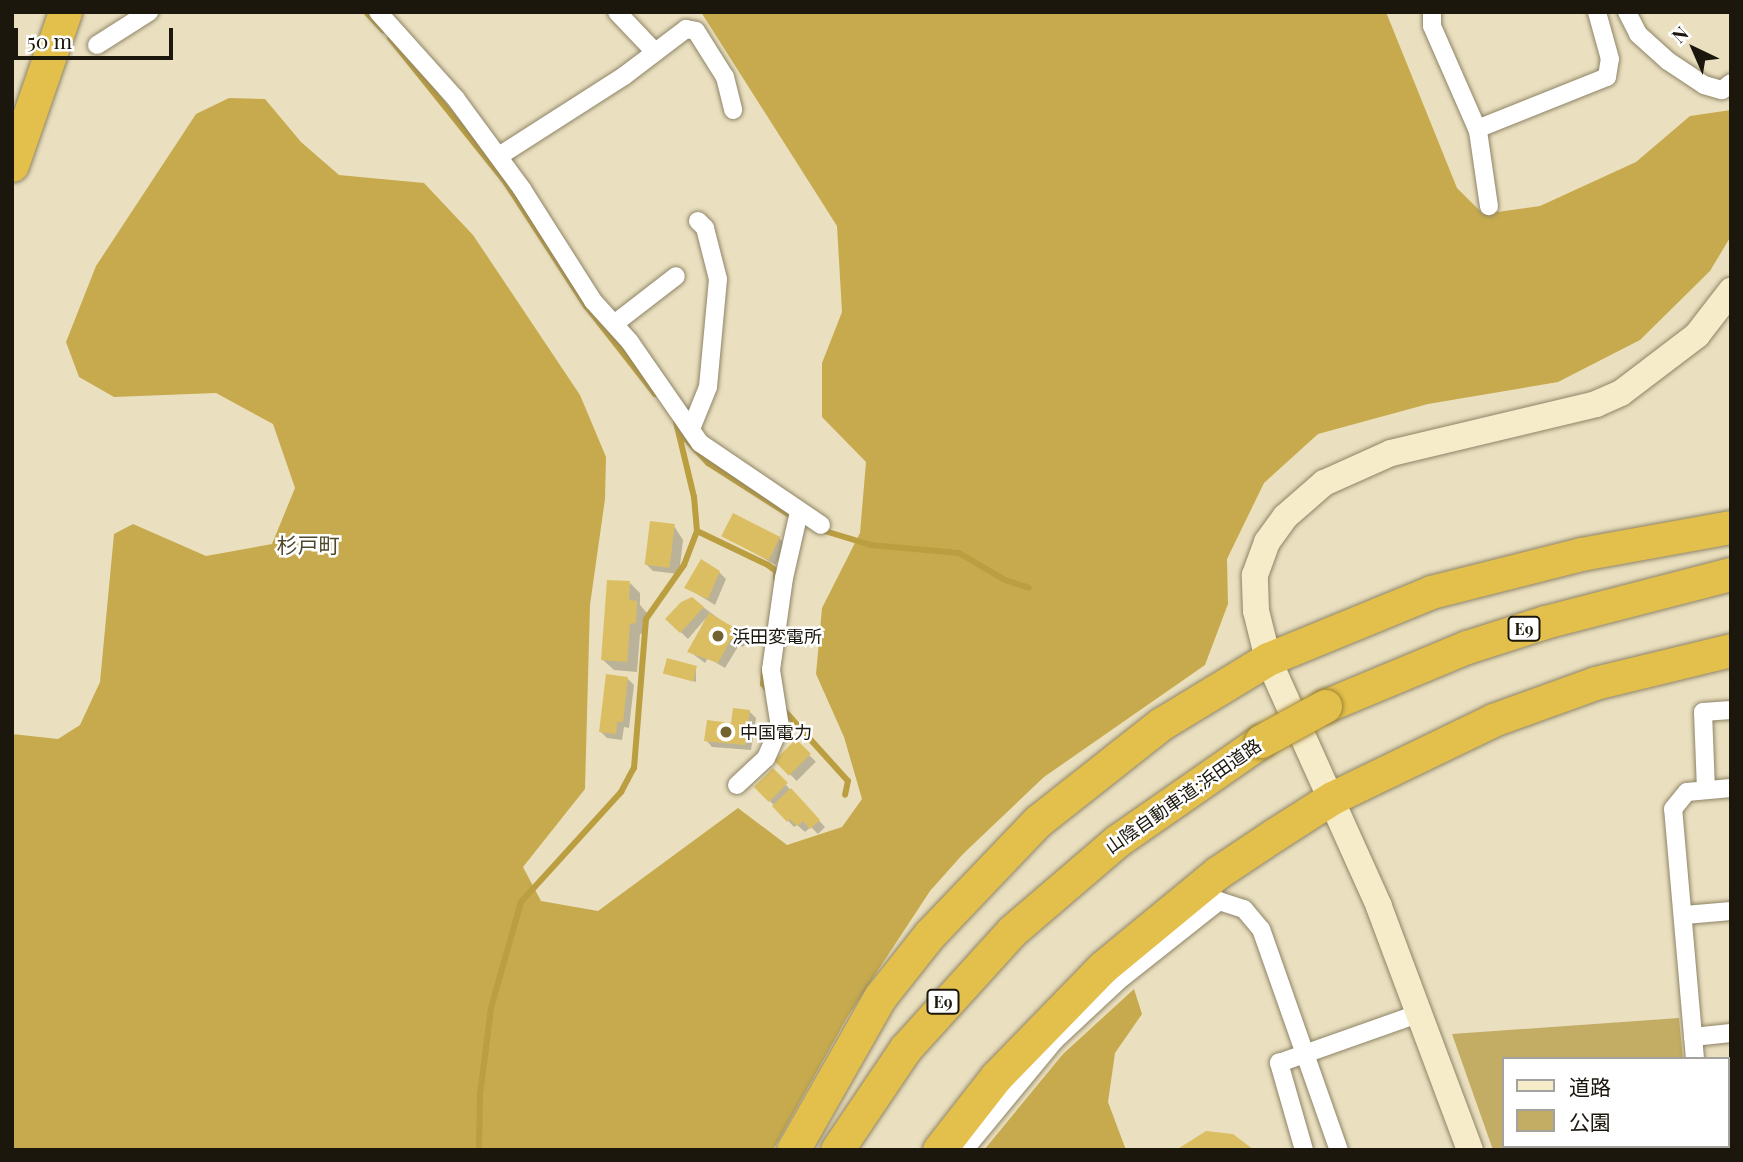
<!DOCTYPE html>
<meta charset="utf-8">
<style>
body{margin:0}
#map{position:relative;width:1743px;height:1162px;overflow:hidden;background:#eae0c0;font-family:"Playfair Display","Noto Sans JP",serif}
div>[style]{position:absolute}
.green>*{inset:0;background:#c3ac63}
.forest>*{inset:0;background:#c7aa4e}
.shadow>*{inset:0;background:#0003;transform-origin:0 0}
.stream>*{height:6px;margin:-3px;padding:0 3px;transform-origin:3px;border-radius:3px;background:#bb9e40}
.building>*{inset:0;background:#dcbe62;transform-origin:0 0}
.roads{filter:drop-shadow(0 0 2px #8e8466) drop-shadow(0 0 2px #8e8466)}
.street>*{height:18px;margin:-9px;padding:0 9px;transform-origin:9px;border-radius:9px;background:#fff}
.secondary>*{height:26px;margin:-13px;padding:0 13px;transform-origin:13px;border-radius:13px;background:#f7ecc9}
.highway>*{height:33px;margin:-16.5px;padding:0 16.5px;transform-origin:16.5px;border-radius:16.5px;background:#e3bf4c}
.bridges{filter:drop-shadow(0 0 2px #9d8436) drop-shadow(0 0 2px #9d8436)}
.highway-bridge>*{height:33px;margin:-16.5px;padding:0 16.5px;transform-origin:16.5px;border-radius:16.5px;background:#e3bf4c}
.dots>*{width:19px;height:19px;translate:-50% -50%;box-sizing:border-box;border:4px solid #fff;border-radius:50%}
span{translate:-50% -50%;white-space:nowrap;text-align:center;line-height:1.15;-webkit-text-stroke:5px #fff;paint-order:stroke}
.shield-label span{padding:2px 5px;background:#fff;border:2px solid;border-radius:5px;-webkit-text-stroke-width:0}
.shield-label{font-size:16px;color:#1b170c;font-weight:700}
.poi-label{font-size:18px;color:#1b170c}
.left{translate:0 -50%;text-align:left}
.street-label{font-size:18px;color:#1b170c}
.quarter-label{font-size:21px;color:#51482d}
.frame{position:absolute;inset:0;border:14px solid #1b170c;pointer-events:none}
.legend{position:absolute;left:1502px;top:1057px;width:228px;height:91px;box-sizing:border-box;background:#fff;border:2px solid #a4a29e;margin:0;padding:9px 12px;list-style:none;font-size:21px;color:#1b170c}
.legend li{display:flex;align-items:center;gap:14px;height:35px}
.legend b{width:35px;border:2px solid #a4a29e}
.north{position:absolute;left:1659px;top:14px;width:70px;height:70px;-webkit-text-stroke:5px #fff;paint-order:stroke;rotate:316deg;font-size:19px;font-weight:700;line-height:28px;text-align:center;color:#1b170c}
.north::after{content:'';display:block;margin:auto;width:24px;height:32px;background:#1b170c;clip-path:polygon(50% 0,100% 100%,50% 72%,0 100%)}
.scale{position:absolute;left:14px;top:28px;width:159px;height:32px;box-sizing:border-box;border:4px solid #1b170c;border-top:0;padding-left:9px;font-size:21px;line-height:24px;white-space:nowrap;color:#1b170c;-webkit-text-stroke:5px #fff;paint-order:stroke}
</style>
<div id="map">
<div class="green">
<i style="clip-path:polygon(1679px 1018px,1683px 1059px,1503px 1059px,1503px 1146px,1682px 1146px,1679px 1149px,1493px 1150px,1452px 1034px)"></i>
</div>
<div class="forest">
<i style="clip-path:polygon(701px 12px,1386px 12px,1457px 188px,1483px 214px,1540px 206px,1636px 162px,1690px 116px,1731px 110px,1731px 236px,1710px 271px,1640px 340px,1558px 382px,1428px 404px,1318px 434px,1264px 483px,1227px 559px,1228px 604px,1205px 665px,1044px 777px,963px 854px,930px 891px,848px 1016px,773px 1150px,12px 1150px,12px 734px,58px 739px,80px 725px,100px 682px,114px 534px,133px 524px,206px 556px,272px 544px,295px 488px,273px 424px,216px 393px,114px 397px,79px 377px,66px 342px,96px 266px,196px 114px,229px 98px,265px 99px,301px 142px,339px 175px,424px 183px,473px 235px,580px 395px,606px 457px,605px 499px,590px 605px,585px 789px,523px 867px,541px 901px,598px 911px,738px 808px,787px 845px,842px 827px,862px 799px,844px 737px,816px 674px,822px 608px,860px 533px,866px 462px,822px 417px,822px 363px,842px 312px,837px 226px)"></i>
<i style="clip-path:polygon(1134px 989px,1142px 1014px,1115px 1053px,1108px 1102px,1126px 1150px,984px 1150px,1063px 1054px)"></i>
</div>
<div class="shadow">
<i style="clip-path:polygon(674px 526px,683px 540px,679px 574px,653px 571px,646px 564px)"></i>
<i style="clip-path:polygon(724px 535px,779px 538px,786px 545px,775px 565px)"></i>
<i style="clip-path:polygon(719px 572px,726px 579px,715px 605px,686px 587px)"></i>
<i style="clip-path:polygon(630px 583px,640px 593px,640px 605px,647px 613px,646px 633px,640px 634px,637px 672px,614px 670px,603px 660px)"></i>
<i style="clip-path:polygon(692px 599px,748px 640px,743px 647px,739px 645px,725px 668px,708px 658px,705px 663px,689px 651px,706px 618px,688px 639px,667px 619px)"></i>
<i style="clip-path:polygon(696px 667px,696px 682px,665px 673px)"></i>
<i style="clip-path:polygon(628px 679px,634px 685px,629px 728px,624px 727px,622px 740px,607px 738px,601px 732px)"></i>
<i style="clip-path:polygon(749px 711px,756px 718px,751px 750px,712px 747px,706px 740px)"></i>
<i style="left:796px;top:742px;width:28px;height:27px;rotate:45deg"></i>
<i style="clip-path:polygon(773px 771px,825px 827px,818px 834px,811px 827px,805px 832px,797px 825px,794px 827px,757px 787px)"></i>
</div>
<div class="stream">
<i style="left:366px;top:12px;width:25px;rotate:47deg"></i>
<i style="left:390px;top:38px;width:186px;rotate:51.3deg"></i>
<i style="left:506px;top:183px;width:147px;rotate:57deg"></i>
<i style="left:586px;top:306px;width:112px;rotate:51.9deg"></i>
<i style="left:681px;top:434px;width:40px;rotate:47deg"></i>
<i style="left:708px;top:463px;width:104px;rotate:32.5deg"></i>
<i style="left:818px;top:529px;width:55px;rotate:16.8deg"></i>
<i style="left:871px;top:545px;width:88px;rotate:5.2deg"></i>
<i style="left:959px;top:553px;width:53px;rotate:30.4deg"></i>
<i style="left:1005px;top:580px;width:25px;rotate:18deg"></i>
<i style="left:697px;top:531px;width:79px;rotate:25.6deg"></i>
<i style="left:768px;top:565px;width:10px;rotate:37deg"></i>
<i style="left:776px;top:571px;width:8px;rotate:90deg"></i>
<i style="left:764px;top:670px;width:14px;rotate:94deg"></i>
<i style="left:763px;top:684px;width:10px;rotate:53deg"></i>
<i style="left:782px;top:708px;width:98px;rotate:47.9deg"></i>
<i style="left:848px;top:781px;width:14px;rotate:102deg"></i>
<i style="left:479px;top:1150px;width:55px;rotate:-89deg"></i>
<i style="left:480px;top:1095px;width:88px;rotate:-82.8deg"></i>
<i style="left:491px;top:1008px;width:110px;rotate:-74.2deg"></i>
<i style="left:521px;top:902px;width:149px;rotate:-47.7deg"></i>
<i style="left:621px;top:792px;width:27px;rotate:-62deg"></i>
<i style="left:634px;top:768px;width:149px;rotate:-85.4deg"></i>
<i style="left:646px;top:619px;width:66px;rotate:-54.9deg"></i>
<i style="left:684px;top:565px;width:36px;rotate:-69deg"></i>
<i style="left:697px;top:531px;width:34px;rotate:-95deg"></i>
<i style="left:694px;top:497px;width:77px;rotate:-103.5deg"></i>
</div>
<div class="building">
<i style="left:733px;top:513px;width:53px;height:26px;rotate:27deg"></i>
<i style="left:650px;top:521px;width:25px;height:44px;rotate:7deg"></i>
<i style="clip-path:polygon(701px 559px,720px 571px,708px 599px,684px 588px)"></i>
<i style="clip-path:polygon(607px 580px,630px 581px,629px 600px,637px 601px,636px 623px,630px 624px,627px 662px,601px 660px)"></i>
<i style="clip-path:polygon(692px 597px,704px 607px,680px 633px,665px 619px,681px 602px)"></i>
<i style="clip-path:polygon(709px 613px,742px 632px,736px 642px,731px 639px,718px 663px,687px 652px)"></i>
<i style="left:667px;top:658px;width:31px;height:16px;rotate:15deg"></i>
<i style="clip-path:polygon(606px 674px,628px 677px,623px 722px,617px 722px,616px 734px,599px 732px)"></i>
<i style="clip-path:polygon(733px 708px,750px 710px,745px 745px,704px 741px,707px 720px,731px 723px)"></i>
<i style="left:796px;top:739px;width:21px;height:31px;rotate:45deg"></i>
<i style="left:773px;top:768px;width:21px;height:27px;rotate:45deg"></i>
<i style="clip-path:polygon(791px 788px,820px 820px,810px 829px,803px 821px,797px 826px,790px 819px,787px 822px,772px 806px)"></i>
<i style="clip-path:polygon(1206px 1131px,1233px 1134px,1254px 1150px,1176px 1150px)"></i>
</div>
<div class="roads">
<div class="street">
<i style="left:378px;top:12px;width:117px;rotate:48.1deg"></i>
<i style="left:456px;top:99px;width:112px;rotate:53.7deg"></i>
<i style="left:522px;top:189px;width:133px;rotate:57.6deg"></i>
<i style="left:593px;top:301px;width:55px;rotate:47.9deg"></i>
<i style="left:630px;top:342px;width:123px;rotate:55.3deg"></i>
<i style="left:700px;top:443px;width:146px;rotate:34.1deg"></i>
<i style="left:617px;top:12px;width:55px;rotate:46.5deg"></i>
<i style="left:1432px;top:12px;width:14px;rotate:90deg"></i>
<i style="left:1432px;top:26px;width:115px;rotate:66.3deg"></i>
<i style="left:1478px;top:131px;width:76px;rotate:81.7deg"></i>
<i style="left:1627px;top:12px;width:25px;rotate:63deg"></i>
<i style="left:1638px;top:34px;width:40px;rotate:42deg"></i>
<i style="left:1668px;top:61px;width:43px;rotate:33.7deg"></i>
<i style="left:1704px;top:85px;width:19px;rotate:16deg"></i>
<i style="left:1722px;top:90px;width:11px;rotate:-38deg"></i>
<i style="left:97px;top:45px;width:62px;rotate:-32.4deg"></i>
<i style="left:1477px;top:129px;width:140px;rotate:-21.8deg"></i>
<i style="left:1607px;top:77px;width:18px;rotate:-81deg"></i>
<i style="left:1610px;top:59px;width:49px;rotate:-105.5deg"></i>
<i style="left:499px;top:156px;width:148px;rotate:-32.6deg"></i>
<i style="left:624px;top:76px;width:78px;rotate:-37.2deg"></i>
<i style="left:686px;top:29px;width:10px;rotate:11deg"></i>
<i style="left:696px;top:31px;width:54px;rotate:57.8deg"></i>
<i style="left:725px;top:77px;width:34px;rotate:76deg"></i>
<i style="left:614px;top:324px;width:78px;rotate:-37.7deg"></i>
<i style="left:691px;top:429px;width:45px;rotate:-68deg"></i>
<i style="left:708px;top:387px;width:108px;rotate:-84.7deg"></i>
<i style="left:718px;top:279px;width:53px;rotate:-104.3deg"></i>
<i style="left:705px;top:228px;width:10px;rotate:-135deg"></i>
<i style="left:737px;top:785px;width:40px;rotate:-43deg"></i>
<i style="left:766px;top:758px;width:34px;rotate:-66deg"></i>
<i style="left:780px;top:727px;width:58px;rotate:-99deg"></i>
<i style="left:771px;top:670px;width:93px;rotate:-82deg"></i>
<i style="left:784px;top:578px;width:68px;rotate:-77.2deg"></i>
<i style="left:1706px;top:790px;width:78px;rotate:-92.2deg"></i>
<i style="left:1703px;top:712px;width:28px;rotate:-4deg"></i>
<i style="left:1685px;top:915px;width:46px;rotate:-5deg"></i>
<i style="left:1693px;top:1037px;width:38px;rotate:-6deg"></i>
<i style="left:1695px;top:1059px;width:251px;rotate:-95deg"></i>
<i style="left:1673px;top:809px;width:22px;rotate:-51deg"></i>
<i style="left:1687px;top:792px;width:44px;rotate:-5.2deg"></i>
<i style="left:1701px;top:1146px;width:4px;rotate:76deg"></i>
<i style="left:964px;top:1150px;width:143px;rotate:-50.4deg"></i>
<i style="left:1055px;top:1040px;width:86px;rotate:-43.1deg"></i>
<i style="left:1118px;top:981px;width:129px;rotate:-38.4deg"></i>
<i style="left:1219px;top:901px;width:26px;rotate:18deg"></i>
<i style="left:1244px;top:909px;width:26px;rotate:50deg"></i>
<i style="left:1261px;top:929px;width:234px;rotate:70.6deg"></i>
<i style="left:1304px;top:1150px;width:91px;rotate:-106deg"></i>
<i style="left:1279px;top:1063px;width:150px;rotate:-19.5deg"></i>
</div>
<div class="secondary">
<i style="left:1470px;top:1150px;width:260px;rotate:-110.5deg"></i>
<i style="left:1379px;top:906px;width:271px;rotate:-114.2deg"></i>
<i style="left:1268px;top:659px;width:49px;rotate:-104deg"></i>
<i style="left:1256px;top:611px;width:36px;rotate:-92deg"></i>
<i style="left:1255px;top:575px;width:35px;rotate:-70deg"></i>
<i style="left:1267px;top:542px;width:31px;rotate:-54deg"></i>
<i style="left:1285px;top:517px;width:52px;rotate:-41.1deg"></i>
<i style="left:1324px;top:483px;width:73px;rotate:-24.1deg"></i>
<i style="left:1391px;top:453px;width:211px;rotate:-13.4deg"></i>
<i style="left:1596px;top:404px;width:27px;rotate:-24deg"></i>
<i style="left:1621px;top:393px;width:96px;rotate:-37.3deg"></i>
<i style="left:1697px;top:335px;width:56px;rotate:-52.3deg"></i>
</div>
<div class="highway">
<i style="left:12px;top:165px;width:162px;rotate:-70.9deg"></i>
<i style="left:1325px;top:706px;width:154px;rotate:-22.6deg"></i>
<i style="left:1467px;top:647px;width:82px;rotate:-17.8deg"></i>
<i style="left:1545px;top:622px;width:192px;rotate:-14.5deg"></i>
<i style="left:793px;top:1150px;width:176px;rotate:-60.4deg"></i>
<i style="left:880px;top:997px;width:80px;rotate:-51.6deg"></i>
<i style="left:930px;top:934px;width:156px;rotate:-46.3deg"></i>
<i style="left:1038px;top:821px;width:157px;rotate:-38.3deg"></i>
<i style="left:1161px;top:724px;width:125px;rotate:-31.3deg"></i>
<i style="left:1268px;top:659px;width:176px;rotate:-22.3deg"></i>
<i style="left:1431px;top:592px;width:155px;rotate:-14.2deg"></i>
<i style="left:1581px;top:554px;width:152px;rotate:-10.2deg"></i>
<i style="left:837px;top:1150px;width:122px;rotate:-56deg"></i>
<i style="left:905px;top:1049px;width:159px;rotate:-47.8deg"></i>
<i style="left:1012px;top:931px;width:138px;rotate:-40.6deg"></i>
<i style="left:1117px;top:841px;width:175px;rotate:-34.8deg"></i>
<i style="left:939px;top:1150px;width:93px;rotate:-52deg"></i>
<i style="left:996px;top:1077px;width:153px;rotate:-45.8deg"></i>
<i style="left:1103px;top:967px;width:148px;rotate:-39.5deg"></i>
<i style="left:1217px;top:873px;width:69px;rotate:-33.7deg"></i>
<i style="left:1274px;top:835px;width:69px;rotate:-32.5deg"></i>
<i style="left:1332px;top:798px;width:179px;rotate:-25.8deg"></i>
<i style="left:1493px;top:720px;width:109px;rotate:-19.9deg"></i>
<i style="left:1595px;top:683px;width:140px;rotate:-13.6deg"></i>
</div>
</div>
<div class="bridges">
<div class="highway-bridge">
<i style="left:1261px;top:741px;width:73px;rotate:-28.7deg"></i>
</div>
</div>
<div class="dots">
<i style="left:718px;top:636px;background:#736331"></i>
<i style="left:726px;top:732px;background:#736331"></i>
</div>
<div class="shield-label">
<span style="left:1524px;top:629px">E9</span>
<span style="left:943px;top:1002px">E9</span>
</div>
<div class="poi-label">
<span class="left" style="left:732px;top:636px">浜田変電所</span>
<span class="left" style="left:740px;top:732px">中国電力</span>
</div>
<div class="street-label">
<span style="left:1183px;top:796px;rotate:-35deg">山陰自動車道;浜田道路</span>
</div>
<div class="quarter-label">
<span style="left:308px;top:544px">杉戸町</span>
</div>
<div class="frame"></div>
<ul class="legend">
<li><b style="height:9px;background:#f7ecc9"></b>道路</li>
<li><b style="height:19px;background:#c3ac63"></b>公園</li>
</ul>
<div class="north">N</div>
<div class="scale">50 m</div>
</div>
